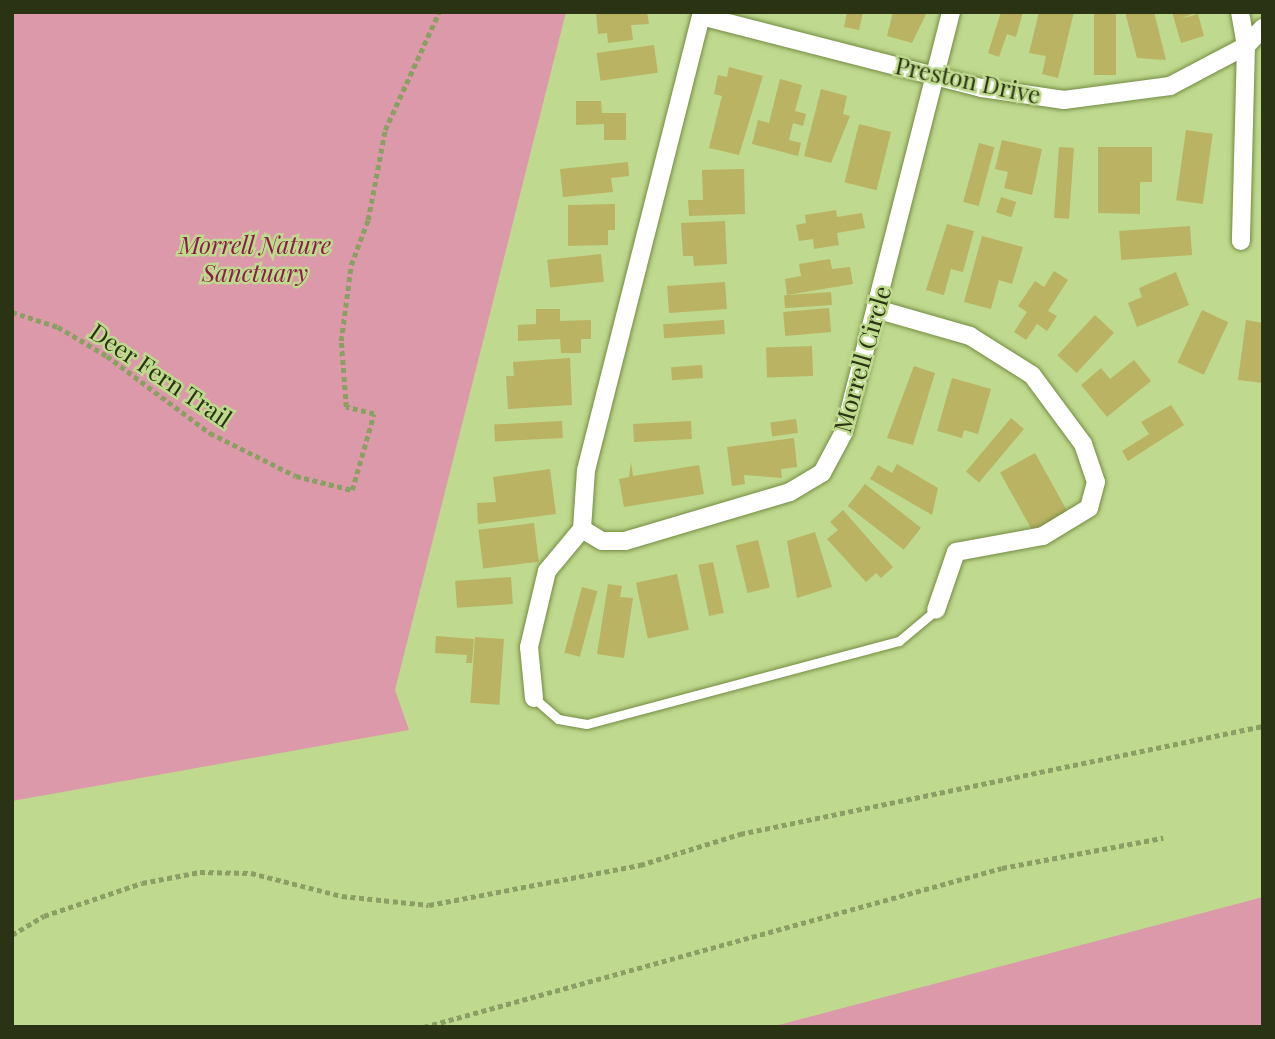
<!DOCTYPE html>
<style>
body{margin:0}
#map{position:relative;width:1275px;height:1039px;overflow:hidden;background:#bfd98e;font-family:"Playfair Display",serif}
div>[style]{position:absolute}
.green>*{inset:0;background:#dc99a9}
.building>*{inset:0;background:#bab363;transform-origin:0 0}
.path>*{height:4.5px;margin-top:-2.25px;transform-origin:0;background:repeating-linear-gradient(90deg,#8b9f64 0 5px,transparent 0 8.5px)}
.roads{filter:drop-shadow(0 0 2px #748b42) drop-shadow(0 0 2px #748b42)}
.lane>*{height:9px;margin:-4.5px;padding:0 4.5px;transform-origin:4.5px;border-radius:4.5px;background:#fff}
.street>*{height:18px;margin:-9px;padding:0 9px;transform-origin:9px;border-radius:9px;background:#fff}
span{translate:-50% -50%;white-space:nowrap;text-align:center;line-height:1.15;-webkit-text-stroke:5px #bfd98e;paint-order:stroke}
.street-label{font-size:24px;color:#2a3415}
.park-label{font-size:24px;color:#8a1c45;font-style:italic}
.frame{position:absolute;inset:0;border:14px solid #2a3415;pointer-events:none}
</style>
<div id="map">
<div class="green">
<i style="clip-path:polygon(12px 12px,566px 12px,395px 690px,409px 730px,12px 801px)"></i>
<i style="clip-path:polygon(1263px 897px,1263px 1027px,771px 1027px)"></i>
</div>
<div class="building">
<i style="clip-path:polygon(596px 12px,647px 12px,649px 24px,631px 25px,633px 40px,608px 43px,607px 33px,598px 34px)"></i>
<i style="clip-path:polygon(847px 12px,863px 12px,859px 30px,844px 27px)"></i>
<i style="clip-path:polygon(893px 12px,927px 12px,912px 43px,887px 36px)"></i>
<i style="clip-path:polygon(1001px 12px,1023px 12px,1016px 37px,1007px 34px,999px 57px,988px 53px)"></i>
<i style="clip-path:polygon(1039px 12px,1074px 12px,1058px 78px,1042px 74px,1046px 56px,1029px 53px)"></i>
<i style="left:1094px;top:12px;width:22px;height:63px"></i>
<i style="clip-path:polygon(1125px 12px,1154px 12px,1166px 60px,1137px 58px)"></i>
<i style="clip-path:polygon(1172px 12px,1197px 12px,1180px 19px,1198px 14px,1204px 36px,1181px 43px)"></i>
<i style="left:654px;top:45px;width:28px;height:58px;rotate:82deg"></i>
<i style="clip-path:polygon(729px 67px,763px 76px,739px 155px,709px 148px,722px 96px,714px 94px,718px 75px,727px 77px)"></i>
<i style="clip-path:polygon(780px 79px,802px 85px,795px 111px,806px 114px,803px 126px,793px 123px,789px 140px,801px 143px,798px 156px,752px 144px,758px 120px,769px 123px)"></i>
<i style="clip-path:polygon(821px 89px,847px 96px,843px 114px,850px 116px,831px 163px,804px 156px)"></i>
<i style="clip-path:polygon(576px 101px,601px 101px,602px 113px,626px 113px,626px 140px,604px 140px,604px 124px,576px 125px)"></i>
<i style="left:859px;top:124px;width:33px;height:60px;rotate:14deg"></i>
<i style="left:1186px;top:130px;width:27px;height:71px;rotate:8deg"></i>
<i style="clip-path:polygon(1002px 140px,1042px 149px,1032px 195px,1004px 188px,1008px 172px,995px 169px)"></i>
<i style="left:979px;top:143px;width:16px;height:61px;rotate:15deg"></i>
<i style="left:1059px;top:147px;width:15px;height:71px;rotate:4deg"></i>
<i style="clip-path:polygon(1098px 147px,1152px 147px,1152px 182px,1140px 182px,1140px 214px,1098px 213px)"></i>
<i style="clip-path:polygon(628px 162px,629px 176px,611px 178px,613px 192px,563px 197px,560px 169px)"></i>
<i style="clip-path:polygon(744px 169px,745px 214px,689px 216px,688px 200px,703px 200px,702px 170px)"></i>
<i style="left:1001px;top:197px;width:16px;height:16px;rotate:18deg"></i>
<i style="clip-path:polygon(615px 204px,615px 230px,608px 230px,608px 245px,568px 246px,568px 205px)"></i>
<i style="clip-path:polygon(836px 210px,837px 217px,862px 213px,865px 228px,837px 233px,839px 245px,814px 249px,813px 239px,799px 241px,796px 225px,806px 223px,805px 215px)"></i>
<i style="clip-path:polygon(725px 221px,727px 264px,694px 266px,693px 256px,683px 256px,681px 223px)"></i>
<i style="clip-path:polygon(947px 224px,974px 231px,963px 272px,951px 269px,944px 295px,926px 290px)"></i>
<i style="left:1190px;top:226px;width:29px;height:71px;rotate:86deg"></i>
<i style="clip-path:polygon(982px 236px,1023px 247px,1012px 284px,999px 280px,991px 309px,964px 302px)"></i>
<i style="left:601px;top:254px;width:28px;height:54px;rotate:84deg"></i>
<i style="clip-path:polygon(830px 259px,832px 269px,850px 267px,853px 284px,787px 295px,785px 279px,801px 276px,799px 264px)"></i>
<i style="clip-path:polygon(1054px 271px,1068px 280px,1048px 311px,1057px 316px,1047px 331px,1037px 324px,1026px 340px,1014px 332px,1027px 312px,1018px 306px,1035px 281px,1044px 287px)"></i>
<i style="clip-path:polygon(1176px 272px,1189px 305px,1137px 327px,1128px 303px,1142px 297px,1139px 288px)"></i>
<i style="left:725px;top:282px;width:27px;height:58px;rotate:86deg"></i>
<i style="left:831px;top:292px;width:13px;height:47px;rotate:86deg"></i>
<i style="left:829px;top:308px;width:24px;height:46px;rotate:85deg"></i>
<i style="clip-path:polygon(536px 309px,560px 309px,560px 321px,591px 320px,591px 339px,581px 339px,581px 353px,561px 353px,560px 339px,518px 341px,518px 325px,536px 324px)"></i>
<i style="left:1202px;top:310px;width:29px;height:58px;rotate:25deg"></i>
<i style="left:1095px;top:315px;width:26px;height:55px;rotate:43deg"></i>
<i style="left:724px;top:320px;width:14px;height:61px;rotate:86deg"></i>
<i style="clip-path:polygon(1246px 320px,1263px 323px,1263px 383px,1238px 380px)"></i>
<i style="left:812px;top:346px;width:30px;height:46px;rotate:88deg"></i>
<i style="clip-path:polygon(570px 358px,572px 405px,508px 409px,506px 376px,514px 376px,513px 362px)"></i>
<i style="clip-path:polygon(1134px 360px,1151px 381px,1107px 417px,1081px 385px,1101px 368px,1110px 379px)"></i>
<i style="left:702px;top:365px;width:13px;height:31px;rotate:86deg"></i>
<i style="clip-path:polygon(914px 366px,935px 373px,913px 445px,887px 438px)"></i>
<i style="clip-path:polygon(952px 378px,991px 389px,978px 434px,964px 430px,962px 438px,937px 431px)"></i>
<i style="clip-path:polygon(1171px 405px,1184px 425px,1128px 461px,1122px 451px,1149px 434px,1141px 422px)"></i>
<i style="left:1011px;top:418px;width:17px;height:70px;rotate:40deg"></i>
<i style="left:796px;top:419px;width:14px;height:26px;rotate:82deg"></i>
<i style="left:562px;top:421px;width:17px;height:68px;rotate:87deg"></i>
<i style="left:691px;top:421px;width:18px;height:58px;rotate:87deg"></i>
<i style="clip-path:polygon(794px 438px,797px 467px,781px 469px,782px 478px,744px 475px,745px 484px,732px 486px,727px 447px)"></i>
<i style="left:1035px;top:453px;width:68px;height:40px;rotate:61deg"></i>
<i style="clip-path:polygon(631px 462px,633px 476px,699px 465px,704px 494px,624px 507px,619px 479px,629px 477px)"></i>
<i style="clip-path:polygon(897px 464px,938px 488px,932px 515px,870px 479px,878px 465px,892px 473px)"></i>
<i style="clip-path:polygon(550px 469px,556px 514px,478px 524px,477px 503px,496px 502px,493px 477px)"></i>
<i style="left:865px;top:484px;width:71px;height:28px;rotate:38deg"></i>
<i style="clip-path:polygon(843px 510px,893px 567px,881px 578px,876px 573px,866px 582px,827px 539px,838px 530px,830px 522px)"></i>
<i style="left:534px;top:523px;width:39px;height:56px;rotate:83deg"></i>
<i style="clip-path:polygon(815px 532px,832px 587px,797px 598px,787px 541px)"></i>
<i style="left:758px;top:540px;width:49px;height:23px;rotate:76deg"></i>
<i style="left:713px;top:562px;width:52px;height:15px;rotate:78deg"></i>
<i style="left:677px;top:574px;width:57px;height:42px;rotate:78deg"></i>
<i style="left:511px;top:577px;width:27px;height:56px;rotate:86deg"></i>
<i style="clip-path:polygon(608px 584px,622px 586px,620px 597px,633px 598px,624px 658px,597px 654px)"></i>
<i style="left:582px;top:587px;width:16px;height:68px;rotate:15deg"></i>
<i style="clip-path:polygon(436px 636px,474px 639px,472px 663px,466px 663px,467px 655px,435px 653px)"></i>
<i style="left:475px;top:637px;width:29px;height:66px;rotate:4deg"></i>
</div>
<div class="path">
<i style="left:12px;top:312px;width:48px;rotate:18.1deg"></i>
<i style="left:58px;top:327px;width:57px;rotate:30.6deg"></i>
<i style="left:107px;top:356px;width:129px;rotate:36.8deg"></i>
<i style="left:210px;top:433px;width:96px;rotate:26.6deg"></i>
<i style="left:296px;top:476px;width:58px;rotate:14deg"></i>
<i style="left:352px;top:490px;width:79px;rotate:-73.9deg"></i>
<i style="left:374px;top:414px;width:29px;rotate:-166deg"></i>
<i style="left:346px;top:407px;width:66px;rotate:-94.3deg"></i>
<i style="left:341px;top:341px;width:77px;rotate:-82.5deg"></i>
<i style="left:351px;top:265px;width:48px;rotate:-69.3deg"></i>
<i style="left:368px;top:220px;width:92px;rotate:-79.3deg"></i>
<i style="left:385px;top:130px;width:130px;rotate:-65.4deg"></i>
<i style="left:12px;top:935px;width:37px;rotate:-31deg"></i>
<i style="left:44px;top:916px;width:103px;rotate:-18.6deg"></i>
<i style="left:142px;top:883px;width:59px;rotate:-10.7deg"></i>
<i style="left:200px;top:872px;width:51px;rotate:1.1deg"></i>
<i style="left:251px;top:873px;width:94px;rotate:14.2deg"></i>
<i style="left:342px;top:896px;width:87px;rotate:5.9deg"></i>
<i style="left:429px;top:905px;width:215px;rotate:-10.7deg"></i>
<i style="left:640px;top:865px;width:105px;rotate:-17.2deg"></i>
<i style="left:740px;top:834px;width:534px;rotate:-11.67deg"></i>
<i style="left:424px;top:1027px;width:599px;rotate:-15.38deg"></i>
<i style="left:1002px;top:868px;width:164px;rotate:-10.6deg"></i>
</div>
<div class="roads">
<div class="lane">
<i style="left:534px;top:698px;width:32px;rotate:41deg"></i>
<i style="left:558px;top:719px;width:29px;rotate:10deg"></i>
<i style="left:587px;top:724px;width:323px;rotate:-14.9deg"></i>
<i style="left:899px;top:641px;width:48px;rotate:-40deg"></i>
</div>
<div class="street">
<i style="left:702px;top:12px;width:472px;rotate:104.2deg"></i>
<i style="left:586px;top:470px;width:59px;rotate:93.9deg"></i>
<i style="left:582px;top:529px;width:23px;rotate:31deg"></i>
<i style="left:602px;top:541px;width:23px"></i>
<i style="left:625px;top:541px;width:172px;rotate:-16.5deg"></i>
<i style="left:790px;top:492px;width:37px;rotate:-31deg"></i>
<i style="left:822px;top:473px;width:47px;rotate:-61.8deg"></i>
<i style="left:844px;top:432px;width:433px;rotate:-75.7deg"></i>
<i style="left:1240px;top:12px;width:35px;rotate:80deg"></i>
<i style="left:1246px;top:46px;width:195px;rotate:91.5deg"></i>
<i style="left:701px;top:16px;width:290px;rotate:14.4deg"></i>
<i style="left:982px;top:88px;width:83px;rotate:8.3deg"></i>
<i style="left:1064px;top:100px;width:107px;rotate:-7.5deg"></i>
<i style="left:1170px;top:86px;width:86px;rotate:-27.8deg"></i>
<i style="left:1246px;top:46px;width:25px;rotate:-47deg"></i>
<i style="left:876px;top:309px;width:98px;rotate:16deg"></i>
<i style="left:970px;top:336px;width:73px;rotate:32.2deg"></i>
<i style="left:1032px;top:375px;width:86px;rotate:53.5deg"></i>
<i style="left:1083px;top:444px;width:40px;rotate:71.1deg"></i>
<i style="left:1096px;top:482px;width:27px;rotate:105deg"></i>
<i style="left:1089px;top:508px;width:54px;rotate:148.7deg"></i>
<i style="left:1043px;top:536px;width:88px;rotate:169.6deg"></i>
<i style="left:956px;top:552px;width:61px;rotate:109deg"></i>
<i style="left:534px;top:698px;width:51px;rotate:-95.6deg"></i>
<i style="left:529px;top:647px;width:78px;rotate:-76.7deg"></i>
<i style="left:547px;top:571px;width:55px;rotate:-50.2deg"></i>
</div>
</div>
<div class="street-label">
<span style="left:968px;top:80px;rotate:12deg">Preston Drive</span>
<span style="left:862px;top:359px;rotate:-74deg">Morrell Circle</span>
<span style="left:161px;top:375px;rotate:34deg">Deer Fern Trail</span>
</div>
<div class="park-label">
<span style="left:255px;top:259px">Morrell Nature<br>Sanctuary</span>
</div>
<div class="frame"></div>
</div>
